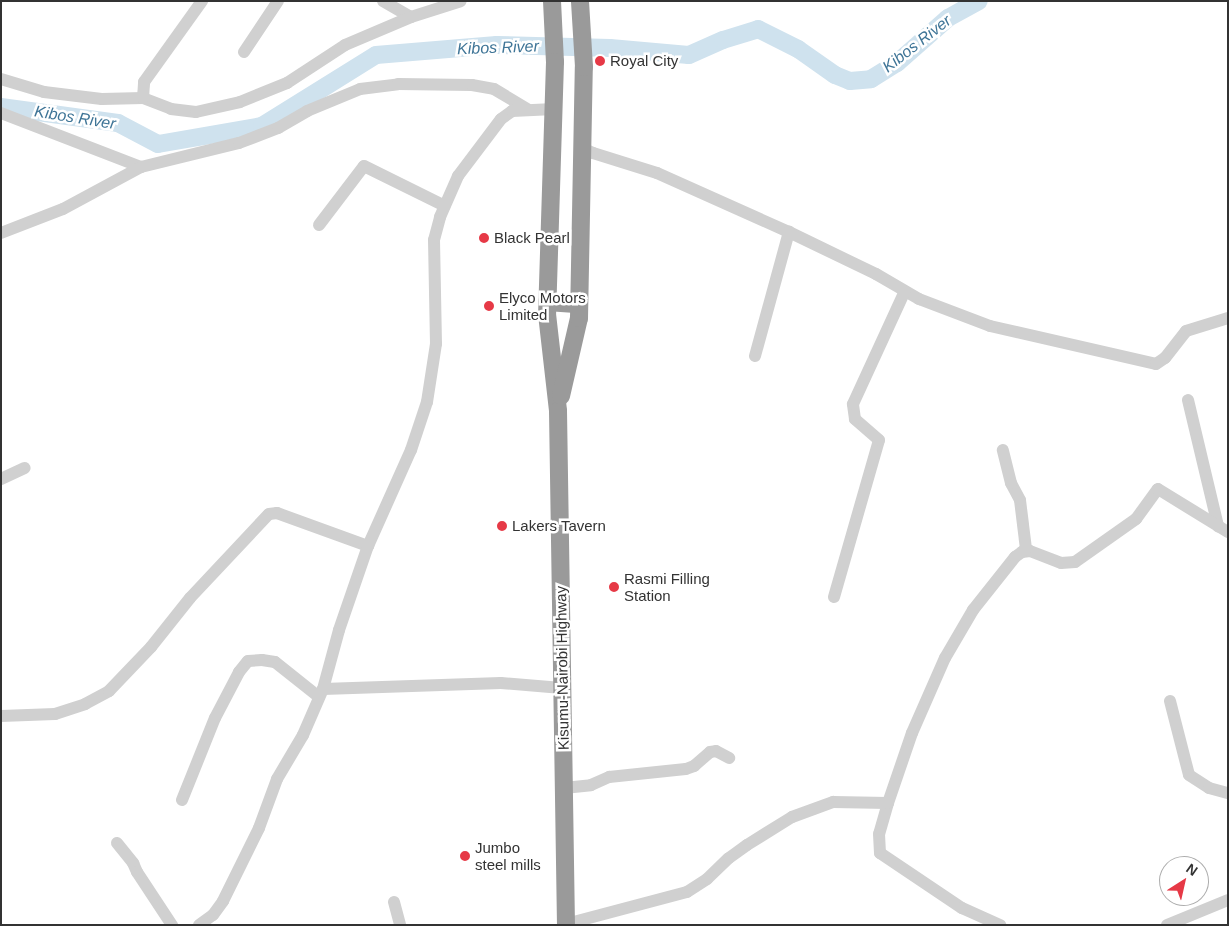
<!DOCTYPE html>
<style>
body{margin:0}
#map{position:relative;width:1229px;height:926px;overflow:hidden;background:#fff;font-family:Helvetica,sans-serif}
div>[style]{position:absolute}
.river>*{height:18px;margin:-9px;padding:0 9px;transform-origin:9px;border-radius:9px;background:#cfe2ee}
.minor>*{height:12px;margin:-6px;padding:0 6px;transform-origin:6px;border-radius:6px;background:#d0d0d0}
.highway>*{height:18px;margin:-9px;padding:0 9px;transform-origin:9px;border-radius:9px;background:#9a9a9a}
.dots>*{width:14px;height:14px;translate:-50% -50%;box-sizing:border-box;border:2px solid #fff;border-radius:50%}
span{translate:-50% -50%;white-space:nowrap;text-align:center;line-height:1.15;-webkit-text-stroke:5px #fff;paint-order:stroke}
.poi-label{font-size:15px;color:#333}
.left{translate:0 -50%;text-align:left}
.street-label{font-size:15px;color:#333}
.water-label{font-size:16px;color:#3f7597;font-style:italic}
.frame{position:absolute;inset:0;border:2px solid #333;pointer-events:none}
.north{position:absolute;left:1159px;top:856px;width:50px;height:50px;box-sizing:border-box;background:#fff;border:1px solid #adadad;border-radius:50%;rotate:35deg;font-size:14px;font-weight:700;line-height:20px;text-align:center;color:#333}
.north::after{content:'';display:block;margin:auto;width:18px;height:22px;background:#e63946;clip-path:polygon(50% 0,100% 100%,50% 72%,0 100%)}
</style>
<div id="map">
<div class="river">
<i style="left:1px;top:107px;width:118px;rotate:7.8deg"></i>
<i style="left:118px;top:123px;width:45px;rotate:27.7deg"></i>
<i style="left:158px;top:144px;width:106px;rotate:-9.8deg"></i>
<i style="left:262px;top:126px;width:134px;rotate:-31.9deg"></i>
<i style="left:376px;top:55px;width:121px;rotate:-4.7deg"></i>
<i style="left:497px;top:45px;width:113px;rotate:1.5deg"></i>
<i style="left:610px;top:48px;width:79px;rotate:5.1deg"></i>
<i style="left:689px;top:55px;width:37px;rotate:-24deg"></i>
<i style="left:723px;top:40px;width:37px;rotate:-17deg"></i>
<i style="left:758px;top:29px;width:45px;rotate:26.6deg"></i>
<i style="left:798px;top:49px;width:45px;rotate:35.1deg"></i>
<i style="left:835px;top:75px;width:16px;rotate:22deg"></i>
<i style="left:850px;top:81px;width:21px;rotate:-5deg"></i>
<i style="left:871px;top:79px;width:31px;rotate:-32deg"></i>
<i style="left:897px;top:63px;width:68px;rotate:-41.4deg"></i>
<i style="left:948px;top:18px;width:35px;rotate:-29deg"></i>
</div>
<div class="minor">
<i style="left:383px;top:1px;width:32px;rotate:30deg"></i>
<i style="left:244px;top:52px;width:61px;rotate:-56.3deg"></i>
<i style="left:1px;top:79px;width:45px;rotate:16.8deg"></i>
<i style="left:44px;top:92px;width:58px;rotate:6.9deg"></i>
<i style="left:102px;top:99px;width:41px;rotate:-1.4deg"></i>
<i style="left:143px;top:98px;width:30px;rotate:21deg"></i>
<i style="left:171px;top:109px;width:25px;rotate:7deg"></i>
<i style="left:196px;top:112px;width:45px;rotate:-12.8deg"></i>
<i style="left:240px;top:102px;width:51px;rotate:-22deg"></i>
<i style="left:287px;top:83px;width:69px;rotate:-33.2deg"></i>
<i style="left:345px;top:45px;width:72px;rotate:-23deg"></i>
<i style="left:411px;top:17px;width:52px;rotate:-17.7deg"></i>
<i style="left:143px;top:98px;width:16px;rotate:-86deg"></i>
<i style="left:144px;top:82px;width:100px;rotate:-54.4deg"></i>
<i style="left:1px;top:113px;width:150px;rotate:21.1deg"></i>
<i style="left:582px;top:148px;width:12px;rotate:24deg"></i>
<i style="left:593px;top:153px;width:67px;rotate:17.4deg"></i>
<i style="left:657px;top:173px;width:145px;rotate:24.1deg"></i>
<i style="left:789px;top:232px;width:97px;rotate:25.8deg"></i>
<i style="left:876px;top:274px;width:50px;rotate:30.2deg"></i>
<i style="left:919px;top:299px;width:76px;rotate:20.8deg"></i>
<i style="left:990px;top:326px;width:170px;rotate:12.9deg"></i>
<i style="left:1156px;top:364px;width:11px;rotate:-34deg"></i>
<i style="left:1165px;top:358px;width:34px;rotate:-52deg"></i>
<i style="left:1186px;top:331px;width:44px;rotate:-17.2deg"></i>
<i style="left:319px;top:225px;width:74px;rotate:-52.7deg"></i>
<i style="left:364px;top:166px;width:90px;rotate:26.3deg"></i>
<i style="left:1px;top:233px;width:66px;rotate:-21.2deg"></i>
<i style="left:63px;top:209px;width:89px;rotate:-28.3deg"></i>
<i style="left:141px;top:167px;width:101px;rotate:-13.8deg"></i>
<i style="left:239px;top:143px;width:42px;rotate:-21deg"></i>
<i style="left:278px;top:128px;width:34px;rotate:-30deg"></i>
<i style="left:307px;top:111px;width:57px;rotate:-22.5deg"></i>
<i style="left:360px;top:89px;width:38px;rotate:-7deg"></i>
<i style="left:398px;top:84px;width:74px;rotate:0.8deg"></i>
<i style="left:472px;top:85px;width:22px;rotate:10deg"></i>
<i style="left:494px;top:89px;width:39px;rotate:31deg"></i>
<i style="left:755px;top:356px;width:129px;rotate:-74.7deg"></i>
<i style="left:1188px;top:400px;width:130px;rotate:76.6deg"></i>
<i style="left:1px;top:479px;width:26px;rotate:-25deg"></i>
<i style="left:1022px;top:552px;width:8px;rotate:-7deg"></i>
<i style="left:1030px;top:551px;width:33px;rotate:21deg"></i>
<i style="left:1061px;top:563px;width:14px;rotate:-4deg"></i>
<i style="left:1075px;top:562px;width:75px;rotate:-35.2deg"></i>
<i style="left:1136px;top:519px;width:37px;rotate:-54deg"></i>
<i style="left:1158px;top:489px;width:82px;rotate:31.6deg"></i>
<i style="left:834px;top:597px;width:163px;rotate:-74deg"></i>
<i style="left:879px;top:440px;width:32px;rotate:-139deg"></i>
<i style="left:855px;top:419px;width:15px;rotate:-98deg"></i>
<i style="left:853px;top:404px;width:124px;rotate:-65.3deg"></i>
<i style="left:323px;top:689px;width:178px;rotate:-1.9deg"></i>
<i style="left:501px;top:683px;width:61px;rotate:4.7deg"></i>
<i style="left:1170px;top:701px;width:76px;rotate:75.6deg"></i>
<i style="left:1189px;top:775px;width:24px;rotate:33deg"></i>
<i style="left:1209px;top:788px;width:20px;rotate:15deg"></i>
<i style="left:1px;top:716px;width:54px;rotate:-2.1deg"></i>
<i style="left:55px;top:714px;width:32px;rotate:-18deg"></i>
<i style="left:85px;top:704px;width:27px;rotate:-28deg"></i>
<i style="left:109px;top:691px;width:61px;rotate:-46.3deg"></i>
<i style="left:151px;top:647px;width:63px;rotate:-51.5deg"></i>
<i style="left:190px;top:598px;width:115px;rotate:-46.8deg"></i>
<i style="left:269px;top:514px;width:8px;rotate:-7deg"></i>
<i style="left:277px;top:513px;width:97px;rotate:19.9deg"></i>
<i style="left:564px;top:788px;width:27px;rotate:-6deg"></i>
<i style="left:591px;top:785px;width:20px;rotate:-24deg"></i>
<i style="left:609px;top:777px;width:77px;rotate:-5.9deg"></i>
<i style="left:686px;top:769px;width:9px;rotate:-21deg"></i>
<i style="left:694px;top:766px;width:21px;rotate:-41deg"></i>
<i style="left:710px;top:752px;width:6px;rotate:-9deg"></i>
<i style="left:716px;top:751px;width:15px;rotate:28deg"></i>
<i style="left:182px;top:800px;width:88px;rotate:-68.1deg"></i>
<i style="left:215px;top:718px;width:52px;rotate:-62.4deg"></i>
<i style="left:239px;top:672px;width:14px;rotate:-51deg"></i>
<i style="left:248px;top:661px;width:14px;rotate:-4deg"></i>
<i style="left:262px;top:660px;width:13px;rotate:9deg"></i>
<i style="left:275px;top:662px;width:56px;rotate:38.5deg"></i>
<i style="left:888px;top:803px;width:32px;rotate:106deg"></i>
<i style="left:879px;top:834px;width:19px;rotate:87deg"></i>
<i style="left:880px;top:853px;width:99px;rotate:33.9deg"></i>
<i style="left:962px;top:908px;width:42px;rotate:24.1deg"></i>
<i style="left:117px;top:843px;width:26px;rotate:51deg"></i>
<i style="left:133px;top:863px;width:10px;rotate:66deg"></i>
<i style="left:137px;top:872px;width:64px;rotate:56.6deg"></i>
<i style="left:394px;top:902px;width:24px;rotate:75deg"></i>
<i style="left:566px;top:924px;width:125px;rotate:-14.8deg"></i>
<i style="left:687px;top:892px;width:24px;rotate:-33deg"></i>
<i style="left:707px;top:879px;width:30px;rotate:-44deg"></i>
<i style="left:729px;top:858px;width:22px;rotate:-36deg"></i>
<i style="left:747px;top:845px;width:53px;rotate:-31.9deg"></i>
<i style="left:792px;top:817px;width:44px;rotate:-20.1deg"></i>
<i style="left:833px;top:802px;width:55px;rotate:1deg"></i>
<i style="left:888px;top:803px;width:74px;rotate:-71.1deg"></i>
<i style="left:912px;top:733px;width:82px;rotate:-66.3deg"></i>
<i style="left:945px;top:658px;width:56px;rotate:-59.7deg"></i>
<i style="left:973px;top:610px;width:68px;rotate:-51.6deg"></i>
<i style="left:1015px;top:557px;width:14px;rotate:-36deg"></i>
<i style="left:1026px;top:549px;width:49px;rotate:-97deg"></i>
<i style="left:1020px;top:500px;width:19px;rotate:-118deg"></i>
<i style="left:1011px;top:483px;width:34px;rotate:-104deg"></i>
<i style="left:199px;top:925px;width:17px;rotate:-36deg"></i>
<i style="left:213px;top:915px;width:17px;rotate:-54deg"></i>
<i style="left:223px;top:901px;width:81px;rotate:-63.7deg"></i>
<i style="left:259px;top:828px;width:52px;rotate:-69.8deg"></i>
<i style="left:277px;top:779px;width:51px;rotate:-59.4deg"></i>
<i style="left:303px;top:735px;width:50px;rotate:-66.5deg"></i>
<i style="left:323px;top:689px;width:61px;rotate:-74.8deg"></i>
<i style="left:339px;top:630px;width:89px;rotate:-71deg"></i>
<i style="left:368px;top:546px;width:105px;rotate:-65.9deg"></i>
<i style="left:411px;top:450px;width:51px;rotate:-71.6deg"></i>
<i style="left:427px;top:402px;width:59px;rotate:-81.2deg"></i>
<i style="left:436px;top:344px;width:104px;rotate:-91.1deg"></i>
<i style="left:434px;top:240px;width:24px;rotate:-75deg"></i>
<i style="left:440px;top:217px;width:45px;rotate:-66.3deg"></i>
<i style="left:458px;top:176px;width:71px;rotate:-53deg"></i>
<i style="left:501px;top:119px;width:14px;rotate:-36deg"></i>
<i style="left:512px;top:111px;width:42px;rotate:-2.7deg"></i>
<i style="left:1167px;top:925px;width:66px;rotate:-22.3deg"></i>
</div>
<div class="highway">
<i style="left:552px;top:1px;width:61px;rotate:87.2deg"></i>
<i style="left:555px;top:62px;width:252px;rotate:91.8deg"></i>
<i style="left:547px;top:314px;width:98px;rotate:83.5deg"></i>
<i style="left:558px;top:411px;width:514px;rotate:89.11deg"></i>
<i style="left:547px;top:302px;width:32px;rotate:4deg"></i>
<i style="left:561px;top:396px;width:80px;rotate:-77deg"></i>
<i style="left:579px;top:318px;width:251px;rotate:-88.9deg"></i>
<i style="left:584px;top:67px;width:66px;rotate:-93.5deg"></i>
</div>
<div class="dots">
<i style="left:600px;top:61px;background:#e63946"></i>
<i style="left:484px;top:238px;background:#e63946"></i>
<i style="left:489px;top:306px;background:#e63946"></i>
<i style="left:502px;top:526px;background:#e63946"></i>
<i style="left:614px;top:587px;background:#e63946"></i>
<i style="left:465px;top:856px;background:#e63946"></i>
</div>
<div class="poi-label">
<span class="left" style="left:610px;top:61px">Royal City</span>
<span class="left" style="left:494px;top:238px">Black Pearl</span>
<span class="left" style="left:499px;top:306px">Elyco Motors<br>Limited</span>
<span class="left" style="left:512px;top:526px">Lakers Tavern</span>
<span class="left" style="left:624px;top:587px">Rasmi Filling<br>Station</span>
<span class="left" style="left:475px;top:856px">Jumbo<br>steel mills</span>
</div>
<div class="street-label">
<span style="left:562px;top:668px;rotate:-91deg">Kisumu-Nairobi Highway</span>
</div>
<div class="water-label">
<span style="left:917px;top:44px;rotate:-38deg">Kibos River</span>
<span style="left:498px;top:48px;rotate:-2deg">Kibos River</span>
<span style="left:75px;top:118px;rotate:9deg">Kibos River</span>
</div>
<div class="frame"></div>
<div class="north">N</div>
</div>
